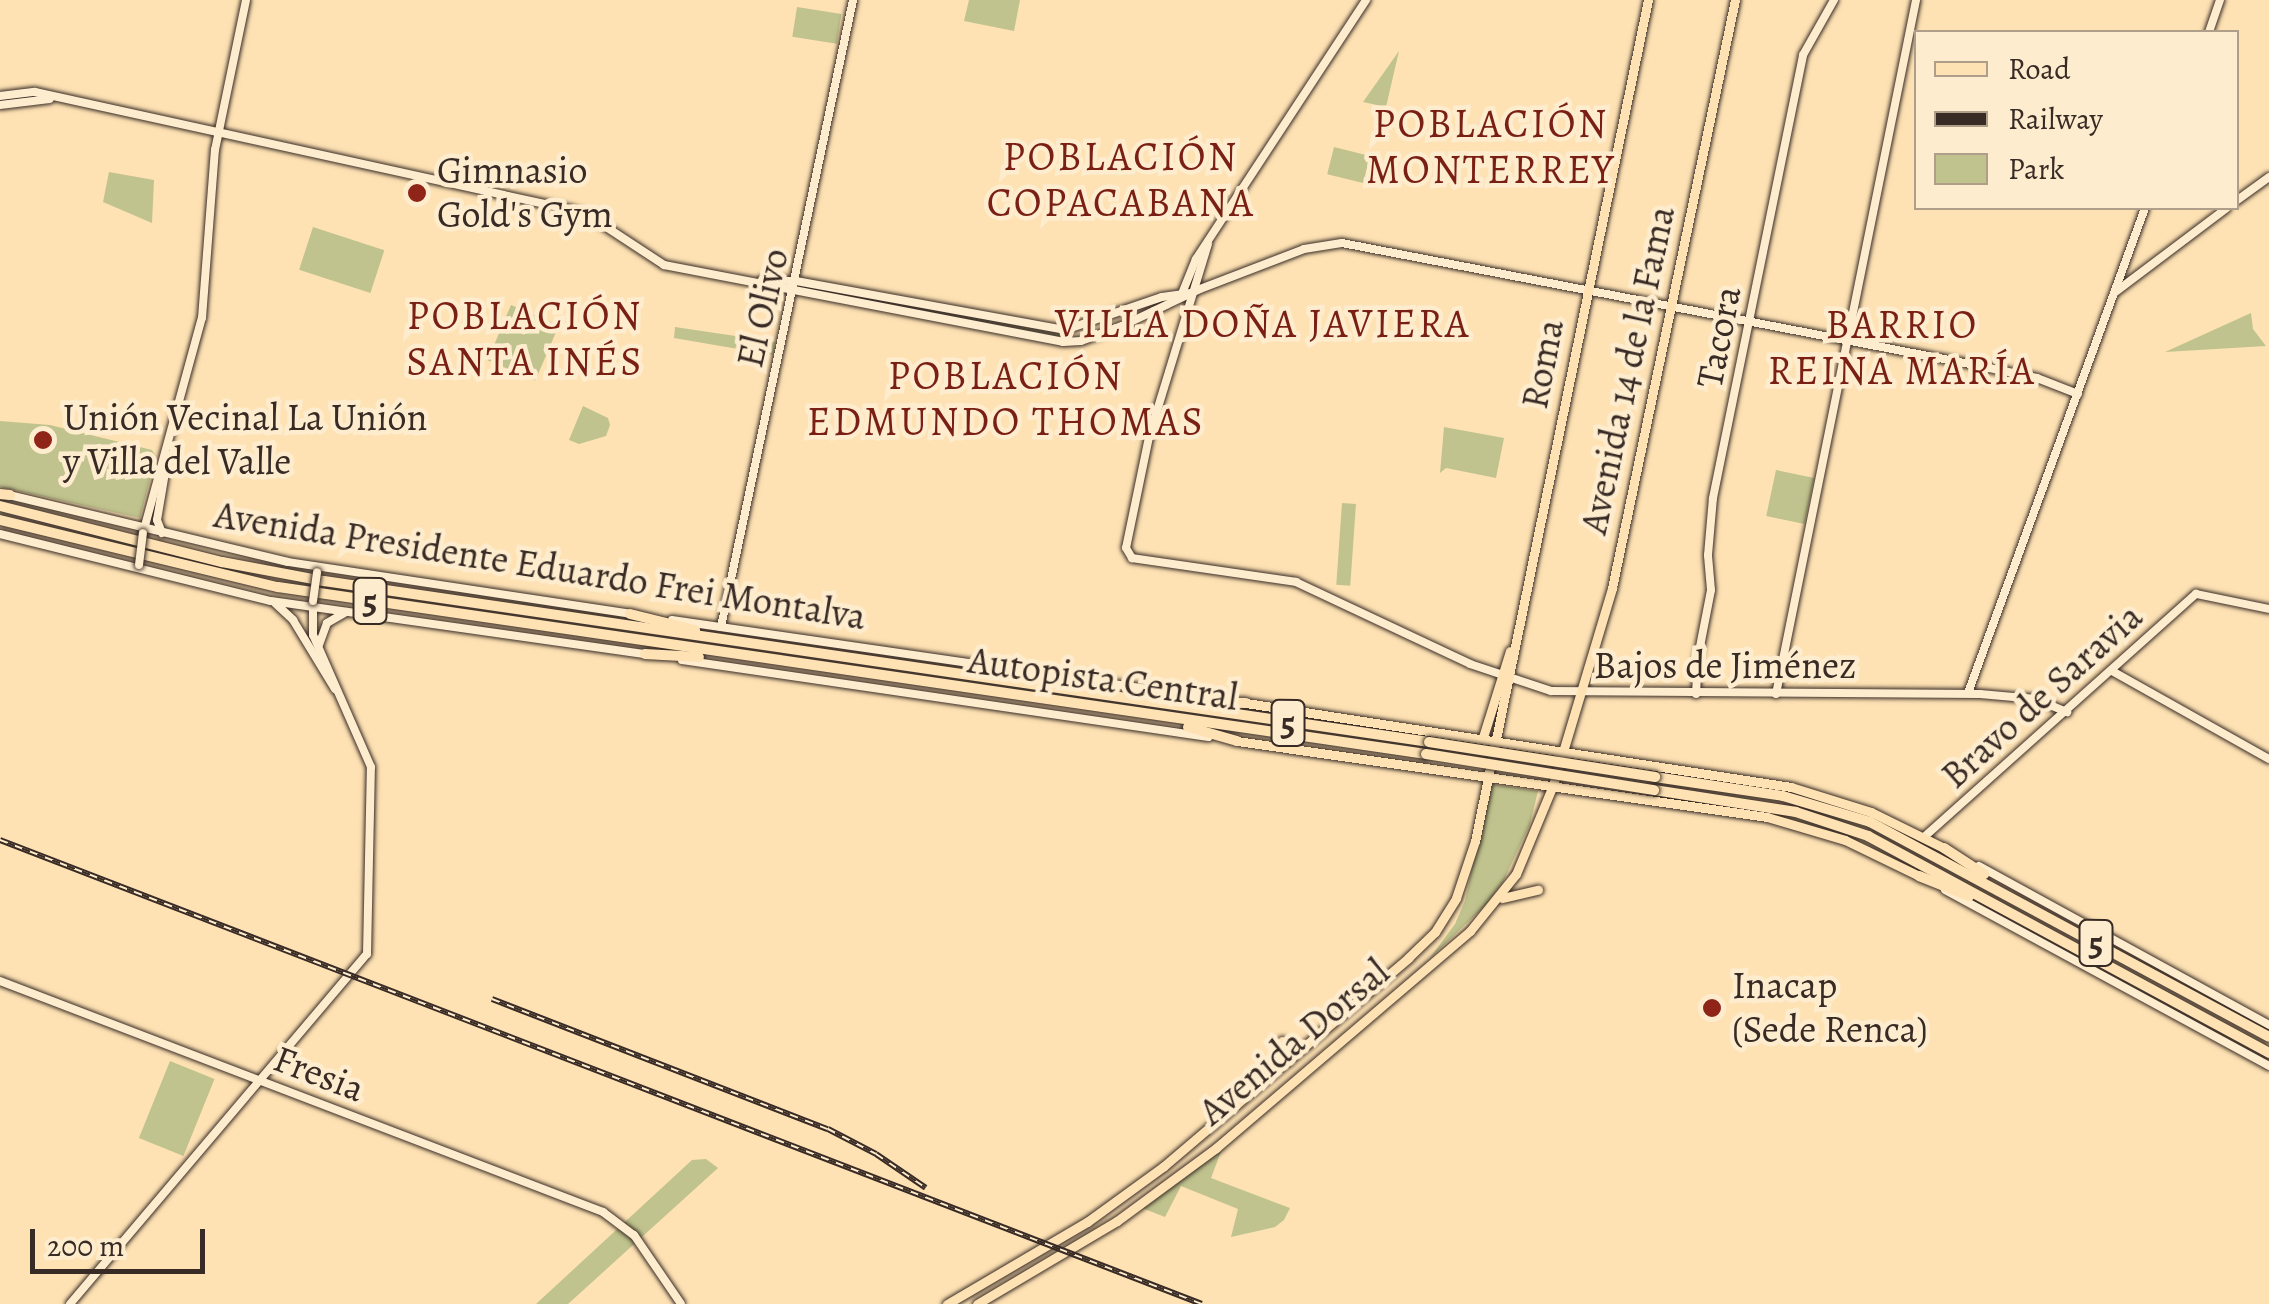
<!DOCTYPE html>
<meta charset="utf-8">
<style>
body{margin:0}
#map{position:relative;width:2269px;height:1304px;overflow:hidden;background:#fee2b4;font-family:Alegreya,serif}
div>[style]{position:absolute}
.green>*{inset:0;background:#c0c38d;transform-origin:0 0}
.roads{filter:drop-shadow(0 0 2px #382b25) drop-shadow(0 0 2px #382b25)}
.secondary>*{height:8px;margin:-4px;padding:0 4px;transform-origin:4px;border-radius:4px;background:#feecce}
.primary>*{height:9px;margin:-4.5px;padding:0 4.5px;transform-origin:4.5px;border-radius:4.5px;background:#fee2b4}
.highway>*{height:10px;margin:-5px;padding:0 5px;transform-origin:5px;border-radius:5px;background:#fee2b4}
.rail>*{height:6px;margin-top:-3px;transform-origin:0;background:repeating-linear-gradient(90deg,#feecce 0 8px,#382b25 0 16px);box-sizing:border-box;border-block:2px solid #382b25}
.bridges{filter:drop-shadow(0 0 2px #382b25) drop-shadow(0 0 2px #382b25)}
.secondary-bridge>*{height:8px;margin:-4px;padding:0 4px;transform-origin:4px;border-radius:4px;background:#feecce}
.highway-bridge>*{height:10px;margin:-5px;padding:0 5px;transform-origin:5px;border-radius:5px;background:#fee2b4}
.dots>*{width:28px;height:28px;translate:-50% -50%;box-sizing:border-box;border:5px solid #feecce;border-radius:50%}
span{translate:-50% -50%;white-space:nowrap;text-align:center;line-height:1.15;-webkit-text-stroke:9px #feecce;paint-order:stroke}
.shield-label span{padding:2px 8px;background:#feecce;border:2px solid;border-radius:8px;-webkit-text-stroke-width:0}
.shield-label{font-size:35px;color:#382b25;font-weight:700}
.poi-label{font-size:38px;color:#382b25}
.left{translate:0 -50%;text-align:left}
.street-label{font-size:38px;color:#382b25}
.neighbourhood-label{font-size:40px;color:#7a1f14;letter-spacing:2.5px}
.legend{position:absolute;left:1914px;top:30px;width:325px;height:180px;box-sizing:border-box;background:#feecce;border:2px solid #af9f8a;margin:0;padding:12px 18px;list-style:none;font-size:30px;color:#382b25}
.legend li{display:flex;align-items:center;gap:20px;height:50px}
.legend b{width:50px;border:2px solid #af9f8a}
.scale{position:absolute;left:30px;top:1229px;width:175px;height:45px;box-sizing:border-box;border:5px solid #382b25;border-top:0;padding-left:12px;font-size:30px;line-height:35px;white-space:nowrap;color:#382b25;-webkit-text-stroke:8px #feecce;paint-order:stroke}
</style>
<div id="map">
<div class="green">
<i style="clip-path:polygon(969px 0,1020px 0,1014px 31px,964px 21px)"></i>
<i style="left:797px;top:7px;width:45px;height:30px;rotate:9deg"></i>
<i style="clip-path:polygon(1399px 51px,1386px 107px,1363px 102px)"></i>
<i style="left:1334px;top:147px;width:37px;height:28px;rotate:14deg"></i>
<i style="clip-path:polygon(109px 172px,154px 180px,152px 223px,103px 202px)"></i>
<i style="left:313px;top:227px;width:75px;height:45px;rotate:18deg"></i>
<i style="clip-path:polygon(799px 285px,1065px 333px,1064px 337px,797px 290px)"></i>
<i style="left:511px;top:305px;width:52px;height:60px;rotate:23deg"></i>
<i style="clip-path:polygon(2251px 313px,2253px 329px,2266px 346px,2165px 352px)"></i>
<i style="clip-path:polygon(675px 327px,775px 342px,773px 355px,674px 338px)"></i>
<i style="clip-path:polygon(583px 406px,608px 418px,610px 425px,606px 436px,579px 444px,569px 440px)"></i>
<i style="clip-path:polygon(0 421px,50px 425px,152px 450px,156px 456px,140px 518px,0 487px)"></i>
<i style="clip-path:polygon(1444px 427px,1504px 438px,1496px 478px,1446px 468px,1440px 473px)"></i>
<i style="left:1776px;top:470px;width:39px;height:47px;rotate:12deg"></i>
<i style="left:1342px;top:503px;width:14px;height:82px;rotate:4deg"></i>
<i style="clip-path:polygon(1490px 784px,1538px 791px,1530px 824px,1503px 882px,1486px 905px,1429px 959px,1455px 924px,1465px 901px)"></i>
<i style="left:170px;top:1061px;width:48px;height:83px;rotate:22deg"></i>
<i style="clip-path:polygon(1222px 1149px,1211px 1178px,1290px 1208px,1284px 1220px,1275px 1227px,1231px 1237px,1238px 1209px,1181px 1186px,1165px 1217px,1142px 1208px)"></i>
<i style="clip-path:polygon(706px 1159px,718px 1168px,568px 1304px,536px 1304px,692px 1160px)"></i>
</div>
<div class="roads">
<div class="secondary">
<i style="left:2209px;top:32px;width:34px;rotate:-71deg"></i>
<i style="left:0;top:96px;width:35px;rotate:-7deg"></i>
<i style="left:35px;top:92px;width:550px;rotate:12.39deg"></i>
<i style="left:572px;top:210px;width:17px;rotate:17deg"></i>
<i style="left:588px;top:215px;width:91px;rotate:33.3deg"></i>
<i style="left:664px;top:265px;width:406px;rotate:10.9deg"></i>
<i style="left:1063px;top:342px;width:18px;rotate:-3deg"></i>
<i style="left:1081px;top:341px;width:44px;rotate:-20.1deg"></i>
<i style="left:1122px;top:326px;width:86px;rotate:-25.4deg"></i>
<i style="left:1200px;top:289px;width:111px;rotate:-21deg"></i>
<i style="left:1304px;top:249px;width:38px;rotate:-9deg"></i>
<i style="left:1342px;top:243px;width:645px;rotate:10.91deg"></i>
<i style="left:1975px;top:365px;width:63px;rotate:11.8deg"></i>
<i style="left:2037px;top:378px;width:44px;rotate:21.3deg"></i>
<i style="left:0;top:105px;width:50px;rotate:-6.8deg"></i>
<i style="left:2236px;top:201px;width:41px;rotate:-36deg"></i>
<i style="left:1208px;top:244px;width:202px;rotate:107deg"></i>
<i style="left:1149px;top:437px;width:113px;rotate:101.7deg"></i>
<i style="left:1126px;top:548px;width:12px;rotate:59deg"></i>
<i style="left:1132px;top:558px;width:166px;rotate:8.3deg"></i>
<i style="left:1296px;top:582px;width:192px;rotate:25.2deg"></i>
<i style="left:1470px;top:664px;width:85px;rotate:18.4deg"></i>
<i style="left:1551px;top:691px;width:429px;rotate:0.4deg"></i>
<i style="left:1980px;top:694px;width:56px;rotate:5.1deg"></i>
<i style="left:2036px;top:699px;width:34px;rotate:23deg"></i>
<i style="left:762px;top:280px;width:34px;rotate:2deg"></i>
<i style="left:796px;top:281px;width:273px;rotate:10.3deg"></i>
<i style="left:1065px;top:330px;width:102px;rotate:-18.8deg"></i>
<i style="left:1162px;top:297px;width:29px;rotate:-8deg"></i>
<i style="left:2114px;top:293px;width:141px;rotate:-37deg"></i>
<i style="left:1181px;top:296px;width:40px;rotate:-68deg"></i>
<i style="left:1196px;top:259px;width:310px;rotate:-56.7deg"></i>
<i style="left:9px;top:495px;width:287px;rotate:13.5deg"></i>
<i style="left:288px;top:562px;width:349px;rotate:8.6deg"></i>
<i style="left:143px;top:533px;width:223px;rotate:-74.7deg"></i>
<i style="left:202px;top:318px;width:169px;rotate:-85.6deg"></i>
<i style="left:215px;top:150px;width:153px;rotate:-78.3deg"></i>
<i style="left:162px;top:533px;width:14px;rotate:-111deg"></i>
<i style="left:157px;top:520px;width:66px;rotate:-80.4deg"></i>
<i style="left:0;top:534px;width:279px;rotate:13.9deg"></i>
<i style="left:271px;top:601px;width:382px;rotate:8.1deg"></i>
<i style="left:275px;top:603px;width:25px;rotate:43deg"></i>
<i style="left:293px;top:620px;width:81px;rotate:58.7deg"></i>
<i style="left:672px;top:620px;width:551px;rotate:8.25deg"></i>
<i style="left:721px;top:627px;width:641px;rotate:-78.11deg"></i>
<i style="left:319px;top:645px;width:23px;rotate:-70deg"></i>
<i style="left:327px;top:623px;width:22px;rotate:-30deg"></i>
<i style="left:682px;top:660px;width:532px;rotate:8.33deg"></i>
<i style="left:2112px;top:671px;width:180px;rotate:29.3deg"></i>
<i style="left:1968px;top:693px;width:516px;rotate:-69.95deg"></i>
<i style="left:1696px;top:694px;width:37px;rotate:-87deg"></i>
<i style="left:1698px;top:657px;width:68px;rotate:-79deg"></i>
<i style="left:1711px;top:590px;width:35px;rotate:-95deg"></i>
<i style="left:1708px;top:555px;width:57px;rotate:-85deg"></i>
<i style="left:1713px;top:498px;width:452px;rotate:-78.5deg"></i>
<i style="left:1803px;top:55px;width:63px;rotate:-60.6deg"></i>
<i style="left:1776px;top:694px;width:708px;rotate:-78.59deg"></i>
<i style="left:1924px;top:837px;width:365px;rotate:-41.8deg"></i>
<i style="left:2196px;top:594px;width:75px;rotate:11.6deg"></i>
<i style="left:1979px;top:866px;width:331px;rotate:28.7deg"></i>
<i style="left:1945px;top:890px;width:369px;rotate:28.5deg"></i>
<i style="left:0;top:981px;width:646px;rotate:20.96deg"></i>
<i style="left:603px;top:1212px;width:39px;rotate:37deg"></i>
<i style="left:634px;top:1235px;width:83px;rotate:55.7deg"></i>
<i style="left:70px;top:1304px;width:459px;rotate:-49.7deg"></i>
<i style="left:367px;top:954px;width:187px;rotate:-88.8deg"></i>
<i style="left:371px;top:767px;width:144px;rotate:-113.7deg"></i>
<i style="left:313px;top:635px;width:30px;rotate:-90deg"></i>
</div>
<div class="primary">
<i style="left:1246px;top:703px;width:551px;rotate:8.76deg"></i>
<i style="left:1791px;top:787px;width:84px;rotate:17.4deg"></i>
<i style="left:1871px;top:812px;width:81px;rotate:26.3deg"></i>
<i style="left:1483px;top:737px;width:90px;rotate:-72.6deg"></i>
<i style="left:1237px;top:741px;width:535px;rotate:8.16deg"></i>
<i style="left:1767px;top:817px;width:81px;rotate:16.4deg"></i>
<i style="left:1845px;top:840px;width:82px;rotate:25.9deg"></i>
<i style="left:1502px;top:898px;width:37px;rotate:-13deg"></i>
<i style="left:1282px;top:1041px;width:21px;rotate:73deg"></i>
<i style="left:947px;top:1304px;width:162px;rotate:-30.4deg"></i>
<i style="left:1087px;top:1222px;width:95px;rotate:-36deg"></i>
<i style="left:1164px;top:1166px;width:321px;rotate:-40.4deg"></i>
<i style="left:1408px;top:958px;width:37px;rotate:-44deg"></i>
<i style="left:1435px;top:932px;width:40px;rotate:-58deg"></i>
<i style="left:1456px;top:898px;width:60px;rotate:-71.6deg"></i>
<i style="left:1475px;top:841px;width:859px;rotate:-78.38deg"></i>
<i style="left:977px;top:1304px;width:163px;rotate:-30.7deg"></i>
<i style="left:1117px;top:1221px;width:123px;rotate:-36.4deg"></i>
<i style="left:1216px;top:1148px;width:334px;rotate:-40.5deg"></i>
<i style="left:1470px;top:931px;width:73px;rotate:-51.1deg"></i>
<i style="left:1516px;top:874px;width:96px;rotate:-67.4deg"></i>
<i style="left:1553px;top:785px;width:206px;rotate:-73.3deg"></i>
<i style="left:1612px;top:588px;width:601px;rotate:-78.19deg"></i>
</div>
<div class="highway">
<i style="left:0;top:494px;width:10px;rotate:6deg"></i>
<i style="left:0;top:506px;width:229px;rotate:14.2deg"></i>
<i style="left:222px;top:562px;width:104px;rotate:10.6deg"></i>
<i style="left:324px;top:581px;width:1117px;rotate:8.29deg"></i>
<i style="left:0;top:520px;width:286px;rotate:13.6deg"></i>
<i style="left:278px;top:587px;width:1160px;rotate:8.28deg"></i>
<i style="left:630px;top:614px;width:67px;rotate:13.8deg"></i>
<i style="left:645px;top:654px;width:54px;rotate:3.2deg"></i>
<i style="left:1192px;top:702px;width:54px;rotate:1.1deg"></i>
<i style="left:1188px;top:727px;width:51px;rotate:15.9deg"></i>
<i style="left:1655px;top:777px;width:129px;rotate:8.4deg"></i>
<i style="left:1783px;top:796px;width:91px;rotate:16.6deg"></i>
<i style="left:1870px;top:822px;width:453px;rotate:28.3deg"></i>
<i style="left:1654px;top:790px;width:144px;rotate:8.8deg"></i>
<i style="left:1796px;top:812px;width:76px;rotate:18.4deg"></i>
<i style="left:1868px;top:836px;width:456px;rotate:28.4deg"></i>
<i style="left:1944px;top:848px;width:48px;rotate:33deg"></i>
<i style="left:1919px;top:876px;width:54px;rotate:21.8deg"></i>
</div>
</div>
<div class="rail">
<i style="left:0;top:840px;width:1288px;rotate:21.11deg"></i>
<i style="left:492px;top:999px;width:360px;rotate:21.2deg"></i>
<i style="left:828px;top:1129px;width:54px;rotate:27.5deg"></i>
<i style="left:876px;top:1154px;width:60px;rotate:34.2deg"></i>
</div>
<div class="bridges">
<div class="secondary-bridge">
<i style="left:139px;top:565px;width:32px;rotate:-83deg"></i>
<i style="left:313px;top:601px;width:29px;rotate:-82deg"></i>
</div>
<div class="highway-bridge">
<i style="left:1429px;top:742px;width:229px;rotate:8.8deg"></i>
<i style="left:1426px;top:754px;width:231px;rotate:9deg"></i>
</div>
</div>
<div class="dots">
<i style="left:417px;top:193px;background:#8f2418"></i>
<i style="left:43px;top:440px;background:#8f2418"></i>
<i style="left:1712px;top:1008px;background:#8f2418"></i>
</div>
<div class="shield-label">
<span style="left:370px;top:601px">5</span>
<span style="left:1288px;top:723px">5</span>
<span style="left:2096px;top:943px">5</span>
</div>
<div class="poi-label">
<span class="left" style="left:437px;top:193px">Gimnasio<br>Gold's Gym</span>
<span class="left" style="left:63px;top:440px">Unión Vecinal La Unión<br>y Villa del Valle</span>
<span class="left" style="left:1732px;top:1008px">Inacap<br>(Sede Renca)</span>
</div>
<div class="street-label">
<span style="left:763px;top:308px;rotate:-77deg">El Olivo</span>
<span style="left:1719px;top:337px;rotate:-79deg">Tacora</span>
<span style="left:1543px;top:364px;rotate:-79deg">Roma</span>
<span style="left:1628px;top:370px;rotate:-78deg">Avenida 14 de la Fama</span>
<span style="left:540px;top:566px;rotate:9deg">Avenida Presidente Eduardo Frei Montalva</span>
<span style="left:1725px;top:666px">Bajos de Jiménez</span>
<span style="left:1103px;top:679px;rotate:8deg">Autopista Central</span>
<span style="left:2042px;top:696px;rotate:-42deg">Bravo de Saravia</span>
<span style="left:1294px;top:1042px;rotate:-40deg">Avenida Dorsal</span>
<span style="left:319px;top:1074px;rotate:21deg">Fresia</span>
</div>
<div class="neighbourhood-label">
<span style="left:1491px;top:147px">POBLACIÓN<br>MONTERREY</span>
<span style="left:1121px;top:180px">POBLACIÓN<br>COPACABANA</span>
<span style="left:525px;top:339px">POBLACIÓN<br>SANTA INÉS</span>
<span style="left:1263px;top:324px">VILLA DOÑA JAVIERA</span>
<span style="left:1902px;top:348px">BARRIO<br>REINA MARÍA</span>
<span style="left:1006px;top:399px">POBLACIÓN<br>EDMUNDO THOMAS</span>
</div>
<ul class="legend">
<li><b style="height:12px;background:#fee2b4"></b>Road</li>
<li><b style="height:12px;background:#382b25"></b>Railway</li>
<li><b style="height:28px;background:#c0c38d"></b>Park</li>
</ul>
<div class="scale">200 m</div>
</div>
